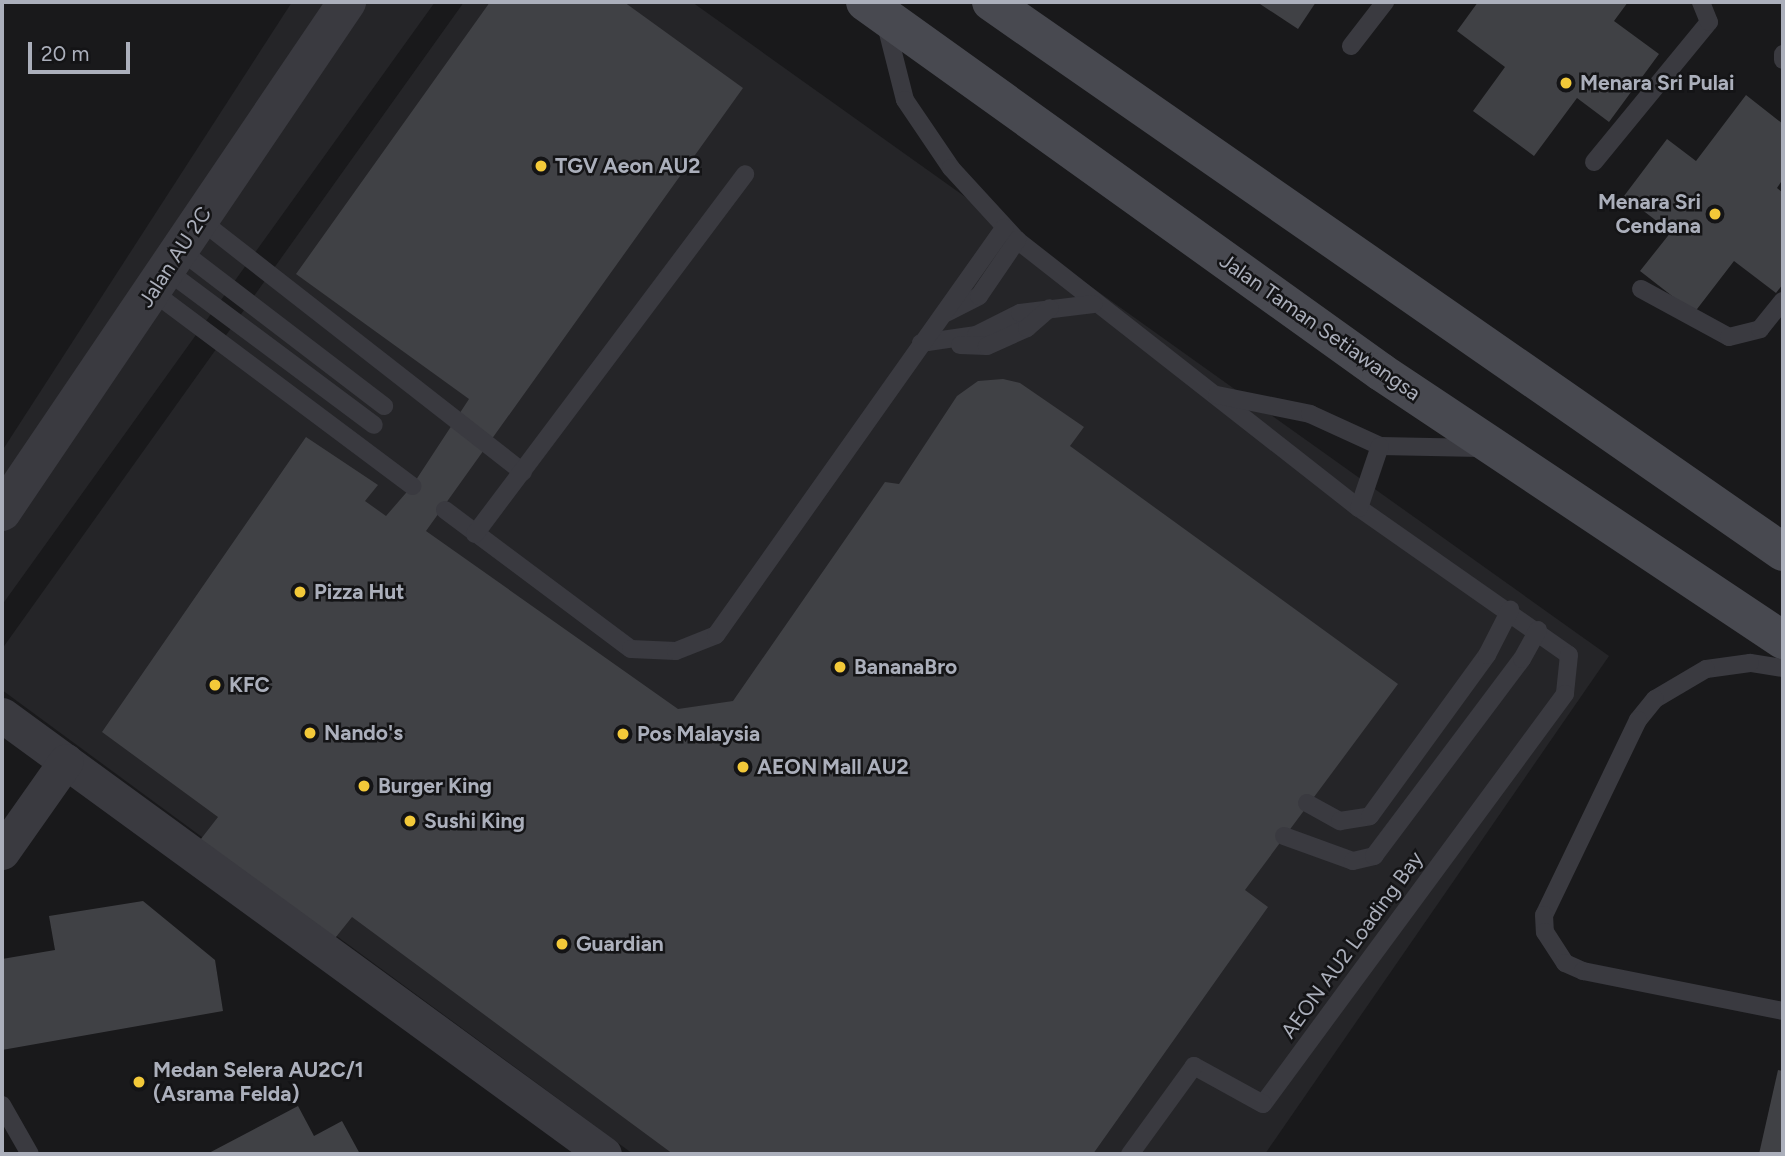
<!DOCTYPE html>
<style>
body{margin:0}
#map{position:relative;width:1785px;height:1156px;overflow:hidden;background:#19191b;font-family:Figtree,sans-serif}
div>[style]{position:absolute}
.built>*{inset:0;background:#252528}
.building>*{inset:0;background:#404145}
.service>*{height:18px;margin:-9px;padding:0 9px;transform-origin:9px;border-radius:9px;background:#3a3a40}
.minor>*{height:35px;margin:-17.5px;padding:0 17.5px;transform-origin:17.5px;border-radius:17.5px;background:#3a3a40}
.tertiary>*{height:38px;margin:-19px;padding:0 19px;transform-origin:19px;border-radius:19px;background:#3a3a40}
.secondary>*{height:38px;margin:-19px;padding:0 19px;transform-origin:19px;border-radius:19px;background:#484950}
.dots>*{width:19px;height:19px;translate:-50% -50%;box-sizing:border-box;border:4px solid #141416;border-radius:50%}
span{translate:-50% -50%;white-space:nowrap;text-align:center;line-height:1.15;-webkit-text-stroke:5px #141416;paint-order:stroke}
.poi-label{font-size:21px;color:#abafbb;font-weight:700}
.left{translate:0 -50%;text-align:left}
.right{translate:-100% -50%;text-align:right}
.street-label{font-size:21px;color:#abafbb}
.frame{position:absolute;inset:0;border:4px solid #abafbb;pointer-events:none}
.scale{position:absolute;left:28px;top:42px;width:102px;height:32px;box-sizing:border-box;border:4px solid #abafbb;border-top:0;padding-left:9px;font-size:21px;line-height:24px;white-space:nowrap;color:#abafbb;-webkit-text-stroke:5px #141416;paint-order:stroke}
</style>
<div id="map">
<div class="built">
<i style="clip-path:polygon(292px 2px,435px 2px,2px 605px,2px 451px)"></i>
<i style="clip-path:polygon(464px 2px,692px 2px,1609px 656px,1265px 1154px,633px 1154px,2px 690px,2px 649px)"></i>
</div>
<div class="building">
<i style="clip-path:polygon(490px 2px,624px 2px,743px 88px,426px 531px,678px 709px,733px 701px,885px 482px,899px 484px,957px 396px,978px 381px,1003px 379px,1020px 383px,1084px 427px,1070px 446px,1398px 684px,1245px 890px,1268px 907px,1093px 1154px,673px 1154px,352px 917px,332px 942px,197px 844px,218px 817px,102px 732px,306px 437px,378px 485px,365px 501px,386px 516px,412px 486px,469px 399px,296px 274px)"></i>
<i style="clip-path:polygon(1257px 2px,1316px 2px,1298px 29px)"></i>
<i style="clip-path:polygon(1478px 2px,1628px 2px,1614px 21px,1659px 54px,1609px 122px,1577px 98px,1534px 156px,1473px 111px,1505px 67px,1457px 31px)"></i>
<i style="clip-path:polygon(1746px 95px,1783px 124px,1783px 179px,1777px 188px,1783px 193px,1783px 284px,1776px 293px,1734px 261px,1694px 313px,1640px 271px,1671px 232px,1624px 196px,1667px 139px,1696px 161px)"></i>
<i style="clip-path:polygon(143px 901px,215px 960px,223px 1011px,2px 1050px,2px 959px,55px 950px,49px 916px)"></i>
<i style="clip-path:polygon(1778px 1070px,1783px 1071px,1783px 1154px,1759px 1154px)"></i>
<i style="clip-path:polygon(298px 1106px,314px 1136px,342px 1121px,360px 1154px,207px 1154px)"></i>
</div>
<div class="service">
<i style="left:885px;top:21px;width:81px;rotate:75.8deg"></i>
<i style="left:905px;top:100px;width:82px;rotate:55.9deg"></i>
<i style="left:951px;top:168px;width:98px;rotate:47.5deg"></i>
<i style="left:1017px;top:240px;width:434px;rotate:38.1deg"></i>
<i style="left:1359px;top:508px;width:256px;rotate:35deg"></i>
<i style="left:1569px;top:655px;width:39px;rotate:96deg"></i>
<i style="left:1565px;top:694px;width:509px;rotate:126.37deg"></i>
<i style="left:1263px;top:1104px;width:79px;rotate:-151.2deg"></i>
<i style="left:1194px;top:1066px;width:109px;rotate:126deg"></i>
<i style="left:1351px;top:46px;width:56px;rotate:-52.3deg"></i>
<i style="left:1783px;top:54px;width:6px;rotate:90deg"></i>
<i style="left:1594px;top:162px;width:181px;rotate:-50.6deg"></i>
<i style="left:1709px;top:22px;width:22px;rotate:-112deg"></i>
<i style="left:199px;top:219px;width:411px;rotate:38deg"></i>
<i style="left:180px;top:250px;width:257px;rotate:37.4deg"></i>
<i style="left:166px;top:270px;width:259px;rotate:36.7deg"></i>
<i style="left:1641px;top:289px;width:100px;rotate:28.6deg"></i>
<i style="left:1729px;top:337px;width:32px;rotate:-14deg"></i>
<i style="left:1760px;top:329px;width:36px;rotate:-51deg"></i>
<i style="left:153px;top:292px;width:324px;rotate:36.8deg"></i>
<i style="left:946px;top:313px;width:37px;rotate:-27deg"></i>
<i style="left:979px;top:296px;width:68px;rotate:-55.8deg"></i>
<i style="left:921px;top:343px;width:56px;rotate:-8.3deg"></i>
<i style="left:976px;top:335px;width:49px;rotate:-26.6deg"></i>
<i style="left:1020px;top:313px;width:74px;rotate:-7deg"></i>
<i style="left:960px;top:345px;width:27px;rotate:2deg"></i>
<i style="left:987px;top:346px;width:44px;rotate:-24.2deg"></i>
<i style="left:1027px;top:328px;width:30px;rotate:-41deg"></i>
<i style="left:1217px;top:395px;width:95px;rotate:11.5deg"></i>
<i style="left:1310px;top:414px;width:77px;rotate:24.6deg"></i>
<i style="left:1380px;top:446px;width:101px;rotate:1.1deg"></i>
<i style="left:1359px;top:508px;width:65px;rotate:-71.3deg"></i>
<i style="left:445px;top:510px;width:232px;rotate:36.8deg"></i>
<i style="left:631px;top:649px;width:45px;rotate:2.5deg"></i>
<i style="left:676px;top:651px;width:43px;rotate:-21.8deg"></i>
<i style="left:716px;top:635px;width:499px;rotate:-54.7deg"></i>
<i style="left:475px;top:534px;width:450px;rotate:-53.1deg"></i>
<i style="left:1783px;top:668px;width:33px;rotate:-171deg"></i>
<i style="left:1750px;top:663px;width:44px;rotate:172.2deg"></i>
<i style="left:1706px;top:669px;width:59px;rotate:149.5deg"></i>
<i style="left:1655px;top:699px;width:27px;rotate:129deg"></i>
<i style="left:1638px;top:720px;width:216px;rotate:115.7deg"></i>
<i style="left:1544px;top:915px;width:17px;rotate:87deg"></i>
<i style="left:1545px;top:932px;width:37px;rotate:57deg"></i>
<i style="left:1565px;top:963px;width:20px;rotate:24deg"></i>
<i style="left:1583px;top:971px;width:204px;rotate:11.3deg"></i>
<i style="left:1307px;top:803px;width:38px;rotate:29deg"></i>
<i style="left:1340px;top:821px;width:30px;rotate:-9deg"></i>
<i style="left:1370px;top:816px;width:199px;rotate:-54deg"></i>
<i style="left:1487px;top:655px;width:51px;rotate:-62.9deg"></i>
<i style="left:1284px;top:836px;width:73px;rotate:19.9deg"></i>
<i style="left:1353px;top:861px;width:22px;rotate:-13deg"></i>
<i style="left:1374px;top:856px;width:246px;rotate:-53.1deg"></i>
<i style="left:1522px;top:659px;width:33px;rotate:-61deg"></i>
<i style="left:2px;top:1105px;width:56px;rotate:60.3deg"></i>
</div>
<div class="minor">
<i style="left:2px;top:715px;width:745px;rotate:36.1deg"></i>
<i style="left:2px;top:852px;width:111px;rotate:-54.9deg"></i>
</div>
<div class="tertiary">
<i style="left:2px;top:512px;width:616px;rotate:-55.92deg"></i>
</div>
<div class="secondary">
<i style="left:865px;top:2px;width:635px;rotate:35.64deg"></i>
<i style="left:1381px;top:372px;width:483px;rotate:33.7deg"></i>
<i style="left:991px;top:2px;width:964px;rotate:34.78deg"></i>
</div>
<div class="dots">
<i style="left:1566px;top:83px;background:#f3c939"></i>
<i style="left:541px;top:166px;background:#f3c939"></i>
<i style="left:1715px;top:214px;background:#f3c939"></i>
<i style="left:300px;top:592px;background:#f3c939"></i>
<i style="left:840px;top:667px;background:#f3c939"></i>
<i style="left:215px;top:685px;background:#f3c939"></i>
<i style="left:310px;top:733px;background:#f3c939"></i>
<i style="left:623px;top:734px;background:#f3c939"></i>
<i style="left:743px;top:767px;background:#f3c939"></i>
<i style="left:364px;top:786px;background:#f3c939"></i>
<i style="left:410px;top:821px;background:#f3c939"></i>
<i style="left:562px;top:944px;background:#f3c939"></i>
<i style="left:139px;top:1082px;background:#f3c939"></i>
</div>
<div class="poi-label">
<span class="left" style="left:1580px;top:83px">Menara Sri Pulai</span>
<span class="left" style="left:555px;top:166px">TGV Aeon AU2</span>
<span class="right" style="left:1701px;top:214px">Menara Sri<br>Cendana</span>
<span class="left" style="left:314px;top:592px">Pizza Hut</span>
<span class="left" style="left:854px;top:667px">BananaBro</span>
<span class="left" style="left:229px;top:685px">KFC</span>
<span class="left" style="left:324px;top:733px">Nando's</span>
<span class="left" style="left:637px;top:734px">Pos Malaysia</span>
<span class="left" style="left:757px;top:767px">AEON Mall AU2</span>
<span class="left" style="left:378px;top:786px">Burger King</span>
<span class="left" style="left:424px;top:821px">Sushi King</span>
<span class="left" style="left:576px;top:944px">Guardian</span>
<span class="left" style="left:153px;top:1082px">Medan Selera AU2C/1<br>(Asrama Felda)</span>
</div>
<div class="street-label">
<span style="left:175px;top:257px;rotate:-57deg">Jalan AU 2C</span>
<span style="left:1320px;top:327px;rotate:35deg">Jalan Taman Setiawangsa</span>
<span style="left:1352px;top:945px;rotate:-54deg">AEON AU2 Loading Bay</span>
</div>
<div class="frame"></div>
<div class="scale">20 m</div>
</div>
